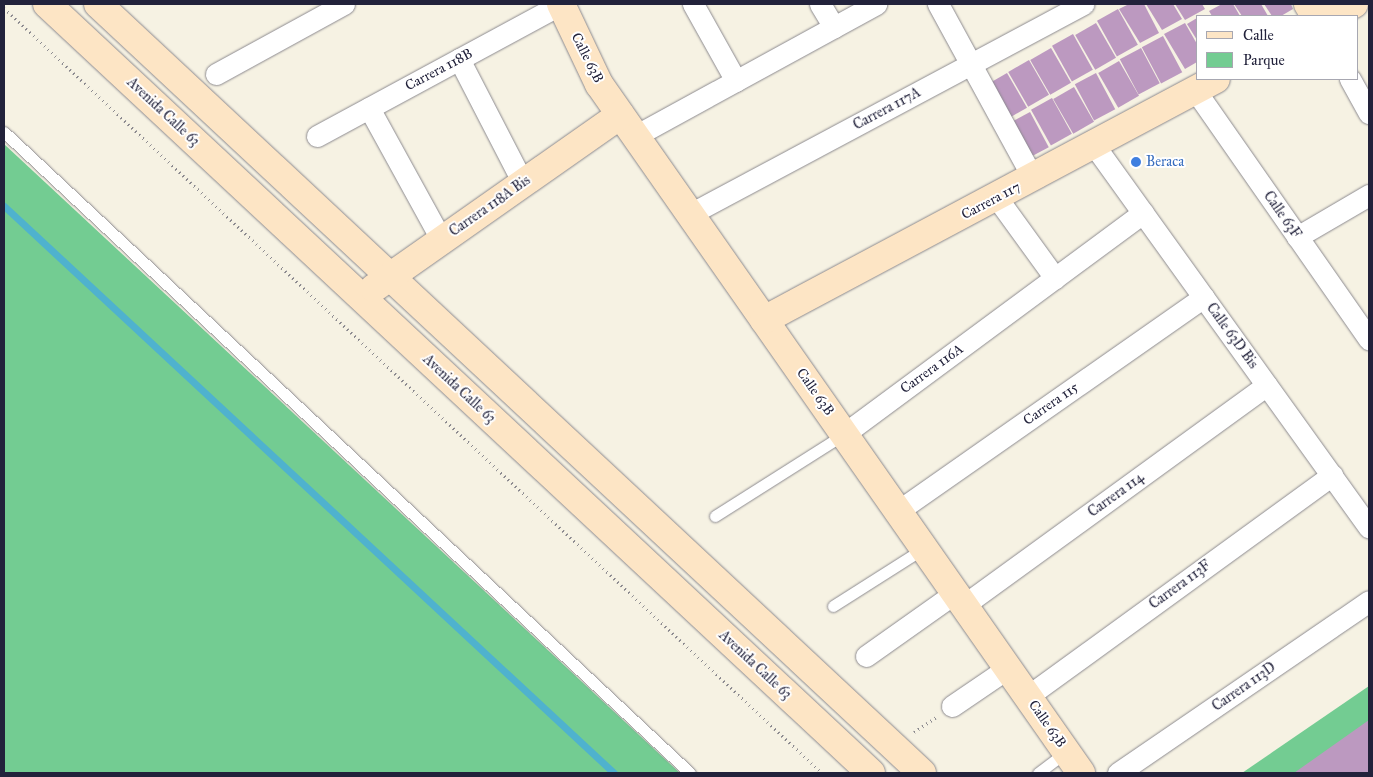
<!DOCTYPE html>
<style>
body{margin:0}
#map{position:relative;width:1373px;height:777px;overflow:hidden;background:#f6f2e3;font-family:"IM FELL Great Primer",serif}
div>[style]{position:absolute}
.green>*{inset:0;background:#73cc92}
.stream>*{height:7px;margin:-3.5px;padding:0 3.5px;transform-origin:3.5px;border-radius:3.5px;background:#4fb2ce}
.building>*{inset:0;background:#bc99c0;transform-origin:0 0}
.path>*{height:3px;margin-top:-1.5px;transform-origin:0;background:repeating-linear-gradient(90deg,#8c8a8f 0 1px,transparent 0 5px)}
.roads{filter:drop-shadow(0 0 1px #8c8a8f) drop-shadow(0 0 1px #8c8a8f)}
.lane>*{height:11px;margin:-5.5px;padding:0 5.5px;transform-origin:5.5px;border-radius:5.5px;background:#fff}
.street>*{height:21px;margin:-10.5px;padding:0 10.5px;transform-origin:10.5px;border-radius:10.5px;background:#fff}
.secondary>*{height:28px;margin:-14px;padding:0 14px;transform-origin:14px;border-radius:14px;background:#fde5c5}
.dots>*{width:14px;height:14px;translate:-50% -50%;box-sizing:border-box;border:2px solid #fff;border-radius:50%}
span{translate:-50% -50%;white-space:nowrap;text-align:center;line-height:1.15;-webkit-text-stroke:4px #fff;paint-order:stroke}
.street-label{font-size:14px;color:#22223b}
.shop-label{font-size:14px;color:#366cbe}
.left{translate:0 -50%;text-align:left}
.frame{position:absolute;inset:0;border:5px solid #22223b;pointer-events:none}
.legend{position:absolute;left:1196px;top:15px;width:162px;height:65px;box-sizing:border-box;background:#fff;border:1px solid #a7a7b1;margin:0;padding:6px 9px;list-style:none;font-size:15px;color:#22223b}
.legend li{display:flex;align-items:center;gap:10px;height:25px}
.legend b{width:25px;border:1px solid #a7a7b1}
</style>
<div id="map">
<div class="green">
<i style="clip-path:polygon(4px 144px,680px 773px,4px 773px)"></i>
<i style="clip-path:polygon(1369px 686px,1369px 773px,1242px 773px)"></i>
</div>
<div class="stream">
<i style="left:4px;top:206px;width:833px;rotate:42.91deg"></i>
</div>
<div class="building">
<i style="clip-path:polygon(1129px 4px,1144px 4px,1159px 33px,1140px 43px,1119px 9px)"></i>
<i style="clip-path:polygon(1146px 4px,1173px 4px,1182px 19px,1162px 30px)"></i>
<i style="clip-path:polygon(1175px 4px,1202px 4px,1205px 9px,1185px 20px)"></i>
<i style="clip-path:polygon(1222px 4px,1233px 4px,1240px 16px,1212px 16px,1209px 11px)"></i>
<i style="clip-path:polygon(1234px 4px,1261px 4px,1268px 16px,1242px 16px)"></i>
<i style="clip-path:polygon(1264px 4px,1291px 4px,1293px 9px,1281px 16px,1272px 16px)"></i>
<i style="left:1118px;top:9px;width:41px;height:24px;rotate:61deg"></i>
<i style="clip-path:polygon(1197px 18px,1197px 40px,1187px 24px)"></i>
<i style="left:1096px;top:23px;width:40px;height:24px;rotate:60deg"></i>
<i style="clip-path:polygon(1185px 23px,1197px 44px,1197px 62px,1185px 69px,1164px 34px)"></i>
<i style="left:1073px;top:34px;width:41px;height:24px;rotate:61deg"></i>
<i style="left:1163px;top:36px;width:41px;height:24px;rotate:62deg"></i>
<i style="left:1051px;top:48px;width:40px;height:24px;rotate:60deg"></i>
<i style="left:1141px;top:48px;width:40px;height:24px;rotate:62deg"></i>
<i style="left:1029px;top:60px;width:40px;height:24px;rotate:60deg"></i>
<i style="left:1119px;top:61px;width:40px;height:24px;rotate:60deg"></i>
<i style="left:1007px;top:73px;width:40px;height:23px;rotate:60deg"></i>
<i style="left:1096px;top:73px;width:41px;height:24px;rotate:62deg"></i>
<i style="left:1074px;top:87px;width:40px;height:24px;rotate:60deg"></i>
<i style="left:1052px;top:98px;width:41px;height:24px;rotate:61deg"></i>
<i style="left:1030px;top:112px;width:40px;height:24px;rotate:62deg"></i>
<i style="clip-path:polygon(1369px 720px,1369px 773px,1294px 773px)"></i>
</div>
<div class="path">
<i style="left:4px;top:8px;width:1120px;rotate:43.08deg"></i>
<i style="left:914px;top:732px;width:27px;rotate:-34deg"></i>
</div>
<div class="roads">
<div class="lane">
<i style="left:4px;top:132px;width:939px;rotate:43.06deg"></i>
<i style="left:715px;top:516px;width:153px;rotate:-32.4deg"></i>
<i style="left:833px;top:606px;width:108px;rotate:-32.5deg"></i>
<i style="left:1038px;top:773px;width:35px;rotate:-37deg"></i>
</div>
<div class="street">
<i style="left:693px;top:4px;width:88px;rotate:60.8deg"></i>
<i style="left:820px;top:4px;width:27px;rotate:59deg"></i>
<i style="left:938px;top:4px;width:198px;rotate:61.4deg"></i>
<i style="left:459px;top:59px;width:140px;rotate:62.7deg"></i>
<i style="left:216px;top:74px;width:146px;rotate:-28.7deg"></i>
<i style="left:1350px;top:79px;width:39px;rotate:61deg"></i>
<i style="left:1195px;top:90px;width:304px;rotate:55.1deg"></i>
<i style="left:369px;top:108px;width:152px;rotate:61.2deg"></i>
<i style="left:317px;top:136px;width:277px;rotate:-28.4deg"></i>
<i style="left:635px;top:136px;width:275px;rotate:-28.7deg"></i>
<i style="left:1094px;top:145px;width:471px;rotate:54.3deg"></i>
<i style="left:997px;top:198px;width:99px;rotate:54.1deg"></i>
<i style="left:690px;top:214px;width:446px;rotate:-28.1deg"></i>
<i style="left:1297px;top:237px;width:83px;rotate:-30.3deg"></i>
<i style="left:844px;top:434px;width:372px;rotate:-36.5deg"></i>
<i style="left:898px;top:511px;width:373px;rotate:-35deg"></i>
<i style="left:964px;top:605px;width:374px;rotate:-36deg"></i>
<i style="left:866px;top:656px;width:109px;rotate:-35.3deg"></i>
<i style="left:1028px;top:696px;width:376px;rotate:-36deg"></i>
<i style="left:952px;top:706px;width:68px;rotate:-34.2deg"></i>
<i style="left:1118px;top:773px;width:304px;rotate:-34.4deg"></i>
</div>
<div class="secondary">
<i style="left:47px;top:4px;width:1127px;rotate:43.02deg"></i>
<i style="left:98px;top:4px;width:1127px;rotate:43.02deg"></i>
<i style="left:561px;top:4px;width:89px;rotate:64.6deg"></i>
<i style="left:599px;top:84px;width:841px;rotate:55.02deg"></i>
<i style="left:1308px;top:4px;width:14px;rotate:60deg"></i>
<i style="left:1331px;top:16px;width:26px;rotate:-28deg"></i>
<i style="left:374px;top:288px;width:301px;rotate:-35.1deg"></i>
<i style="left:764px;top:320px;width:512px;rotate:-28.07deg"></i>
</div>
</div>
<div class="dots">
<i style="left:1136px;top:162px;background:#3f7fe0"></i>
</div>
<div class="street-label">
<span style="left:587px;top:58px;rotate:63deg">Calle 63B</span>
<span style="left:439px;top:70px;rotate:-28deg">Carrera 118B</span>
<span style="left:887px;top:109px;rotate:-28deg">Carrera 117A</span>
<span style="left:163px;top:112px;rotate:43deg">Avenida Calle 63</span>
<span style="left:991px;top:201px;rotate:-28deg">Carrera 117</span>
<span style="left:490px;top:206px;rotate:-35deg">Carrera 118A Bis</span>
<span style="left:1282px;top:215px;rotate:55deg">Calle 63F</span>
<span style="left:1232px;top:336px;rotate:54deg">Calle 63D Bis</span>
<span style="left:932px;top:369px;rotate:-36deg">Carrera 116A</span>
<span style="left:459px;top:389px;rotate:43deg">Avenida Calle 63</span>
<span style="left:815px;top:392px;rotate:55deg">Calle 63B</span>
<span style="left:1051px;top:404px;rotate:-35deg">Carrera 115</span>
<span style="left:1116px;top:495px;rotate:-36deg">Carrera 114</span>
<span style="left:1180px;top:585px;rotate:-36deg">Carrera 113F</span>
<span style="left:755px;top:665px;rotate:43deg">Avenida Calle 63</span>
<span style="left:1244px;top:687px;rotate:-35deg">Carrera 113D</span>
<span style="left:1047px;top:724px;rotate:55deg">Calle 63B</span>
</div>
<div class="shop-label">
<span class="left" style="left:1146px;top:162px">Beraca</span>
</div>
<div class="frame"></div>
<ul class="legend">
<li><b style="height:6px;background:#fde5c5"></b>Calle</li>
<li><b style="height:14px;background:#73cc92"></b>Parque</li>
</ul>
</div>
